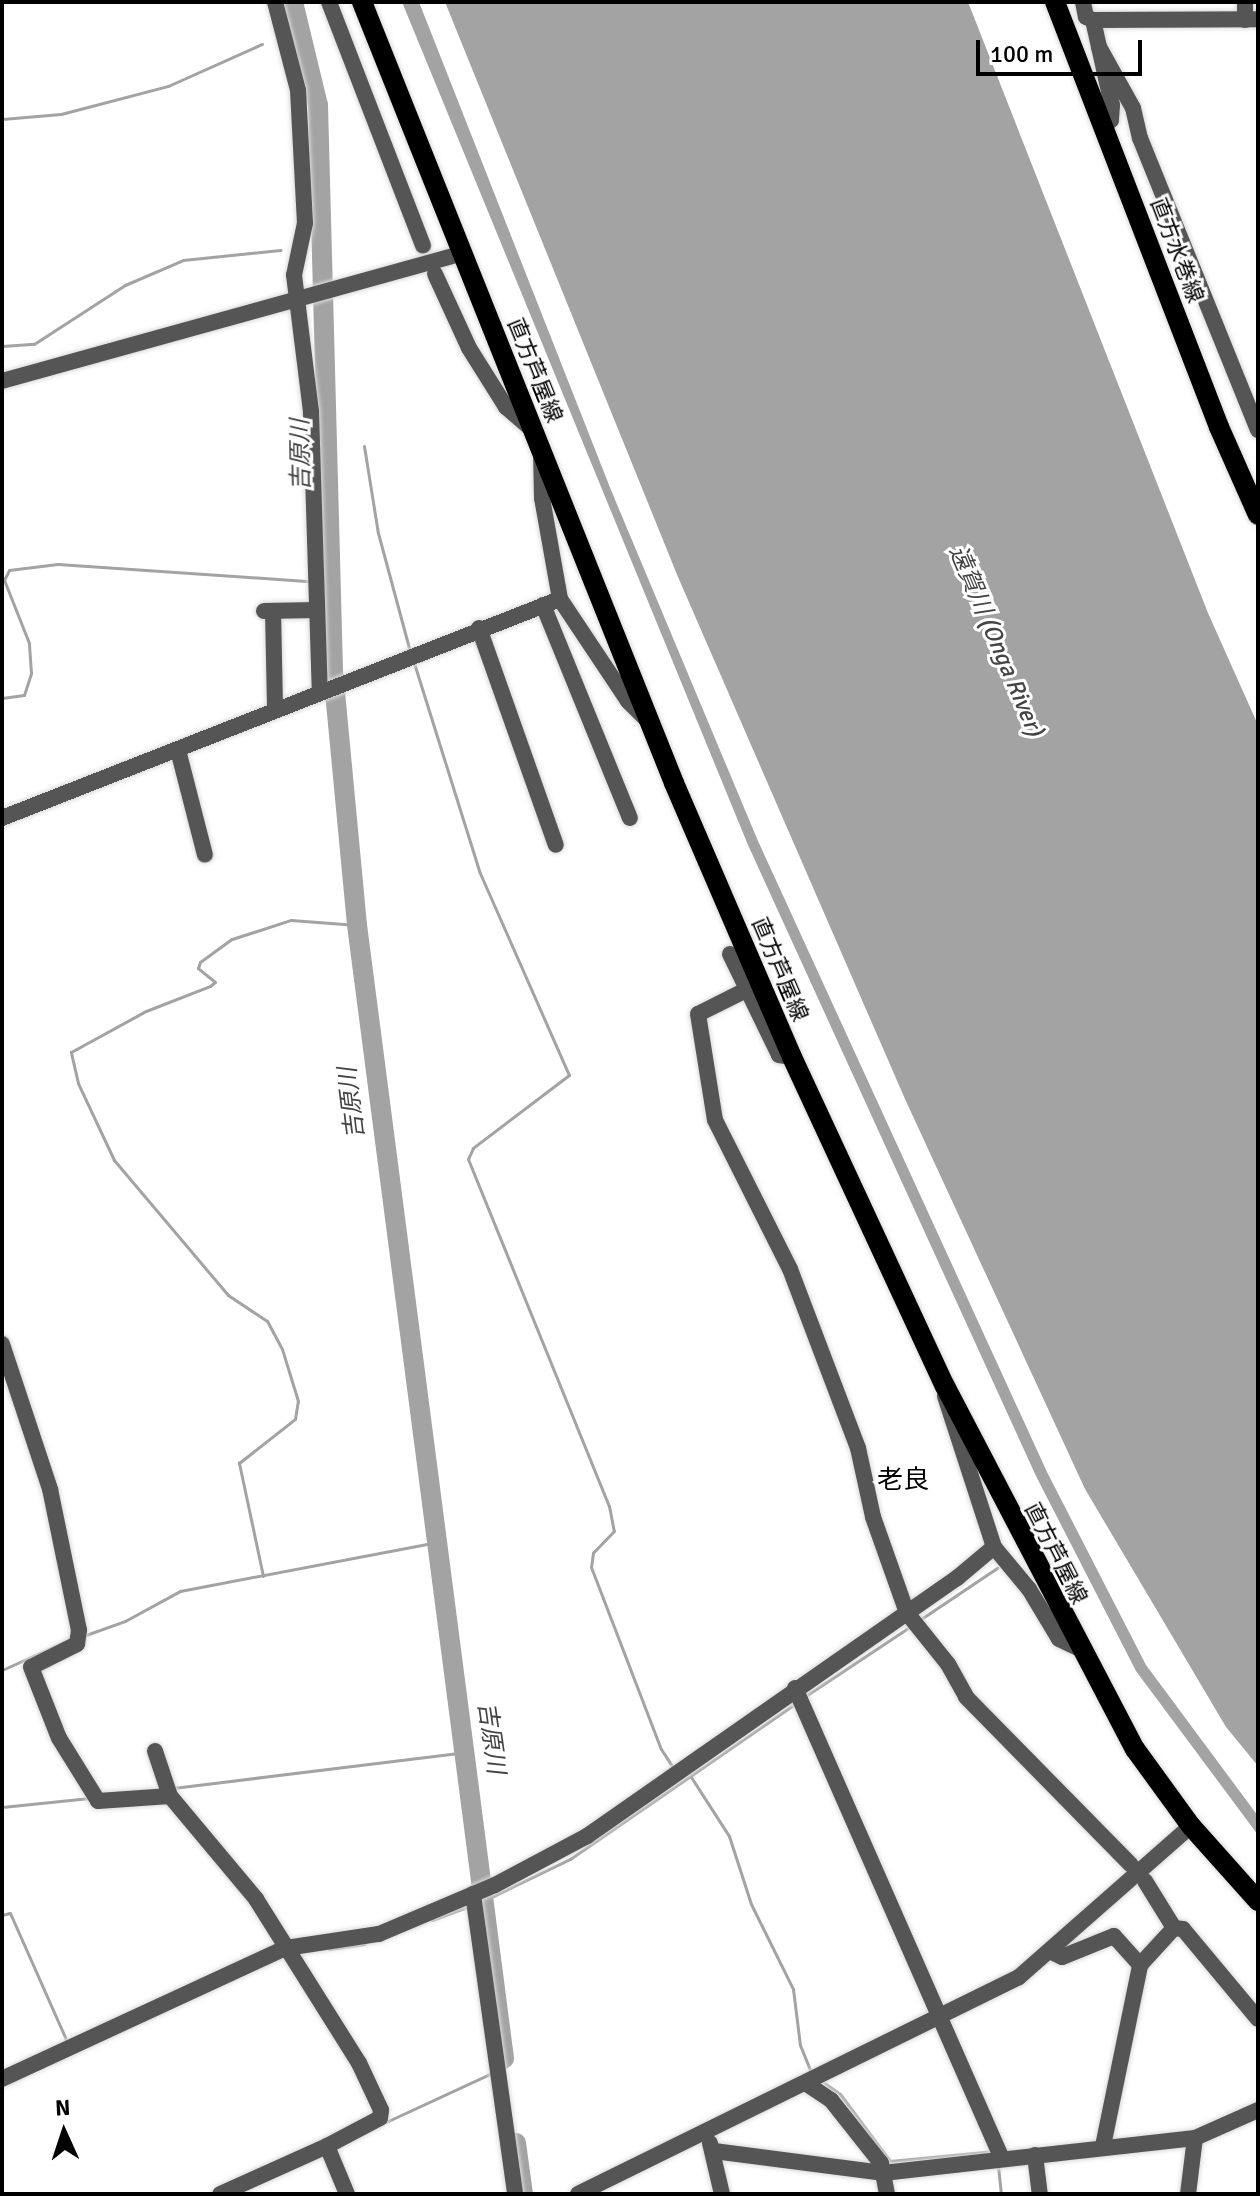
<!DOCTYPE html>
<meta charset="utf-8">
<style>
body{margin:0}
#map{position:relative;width:1260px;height:2196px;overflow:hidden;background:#fff;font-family:Signika,"Noto Sans JP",sans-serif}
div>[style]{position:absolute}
.water>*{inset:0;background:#a3a3a3}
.stream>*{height:3px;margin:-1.5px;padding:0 1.5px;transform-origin:1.5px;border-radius:1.5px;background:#a3a3a3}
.river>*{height:20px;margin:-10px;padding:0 10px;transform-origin:10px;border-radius:10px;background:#a3a3a3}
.roads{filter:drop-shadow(0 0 2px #dbdbdb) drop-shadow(0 0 2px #dbdbdb)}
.minor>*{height:16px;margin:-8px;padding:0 8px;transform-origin:8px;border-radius:8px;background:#555}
.major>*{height:20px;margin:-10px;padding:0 10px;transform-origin:10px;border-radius:10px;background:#000}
span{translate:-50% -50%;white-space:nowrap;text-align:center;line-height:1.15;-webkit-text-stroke:6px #fff;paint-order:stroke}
.street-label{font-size:22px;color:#000}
.water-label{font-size:24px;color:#444;font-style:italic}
.quarter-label{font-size:26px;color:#000}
.frame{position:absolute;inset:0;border:4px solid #000;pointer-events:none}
.north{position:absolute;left:24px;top:2092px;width:80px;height:80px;-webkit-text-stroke:6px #fff;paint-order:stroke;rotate:357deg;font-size:22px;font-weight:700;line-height:32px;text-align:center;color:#000}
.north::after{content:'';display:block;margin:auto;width:28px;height:36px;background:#000;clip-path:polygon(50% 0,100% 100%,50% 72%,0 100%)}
.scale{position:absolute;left:976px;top:40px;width:166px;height:36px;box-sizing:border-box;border:4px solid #000;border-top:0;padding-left:10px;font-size:24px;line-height:28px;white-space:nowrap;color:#000;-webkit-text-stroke:6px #fff;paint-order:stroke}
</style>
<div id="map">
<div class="water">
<i style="clip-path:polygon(402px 2px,419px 2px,611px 490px,758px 841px,1047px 1472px,1146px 1665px,1258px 1816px,1258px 1835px,1136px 1671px,1036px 1476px,748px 845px)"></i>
<i style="clip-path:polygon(445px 2px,968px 2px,1208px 613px,1258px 725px,1258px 1766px,1226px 1727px,1085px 1489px,905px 1099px,678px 577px)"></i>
</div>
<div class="stream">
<i style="left:2px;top:119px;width:59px;rotate:-4.8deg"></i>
<i style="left:61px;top:114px;width:111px;rotate:-14.7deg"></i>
<i style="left:168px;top:86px;width:103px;rotate:-24.1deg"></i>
<i style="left:314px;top:247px;width:8px;rotate:-7deg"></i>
<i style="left:2px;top:346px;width:32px;rotate:-4deg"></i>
<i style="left:34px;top:344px;width:108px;rotate:-33deg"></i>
<i style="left:125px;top:285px;width:63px;rotate:-23.3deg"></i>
<i style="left:183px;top:260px;width:98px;rotate:-5.9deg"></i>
<i style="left:364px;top:446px;width:88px;rotate:80.9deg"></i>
<i style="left:378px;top:533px;width:123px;rotate:74.9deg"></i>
<i style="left:414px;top:663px;width:218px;rotate:72.6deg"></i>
<i style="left:479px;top:871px;width:223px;rotate:66.2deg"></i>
<i style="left:569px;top:1075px;width:121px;rotate:142.8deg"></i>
<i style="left:473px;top:1148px;width:12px;rotate:114deg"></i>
<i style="left:468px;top:1159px;width:375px;rotate:67.9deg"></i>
<i style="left:609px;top:1506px;width:25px;rotate:79deg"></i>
<i style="left:614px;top:1531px;width:30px;rotate:134deg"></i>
<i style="left:593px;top:1553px;width:14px;rotate:98deg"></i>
<i style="left:591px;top:1567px;width:195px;rotate:69deg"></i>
<i style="left:661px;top:1749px;width:24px;rotate:57deg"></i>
<i style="left:2px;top:698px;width:22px;rotate:-8deg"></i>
<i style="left:24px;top:695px;width:23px;rotate:-72deg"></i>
<i style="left:31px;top:673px;width:30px;rotate:-94deg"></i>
<i style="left:29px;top:643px;width:68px;rotate:-111.6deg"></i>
<i style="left:4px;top:580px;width:11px;rotate:-63deg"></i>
<i style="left:9px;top:570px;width:49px;rotate:-7deg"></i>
<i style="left:58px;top:564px;width:252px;rotate:3.9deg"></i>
<i style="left:263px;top:1576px;width:116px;rotate:-102deg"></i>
<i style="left:239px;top:1463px;width:71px;rotate:-38.2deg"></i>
<i style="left:295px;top:1419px;width:18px;rotate:-81deg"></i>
<i style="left:298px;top:1401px;width:54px;rotate:-107.1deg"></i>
<i style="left:282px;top:1349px;width:32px;rotate:-118deg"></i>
<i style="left:267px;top:1321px;width:47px;rotate:-146.3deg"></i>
<i style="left:228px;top:1295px;width:177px;rotate:-130.2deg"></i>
<i style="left:114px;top:1160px;width:85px;rotate:-115.1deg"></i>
<i style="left:78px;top:1083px;width:32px;rotate:-103deg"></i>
<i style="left:71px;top:1052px;width:85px;rotate:-28.7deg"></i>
<i style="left:146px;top:1011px;width:69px;rotate:-21.3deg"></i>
<i style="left:210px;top:986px;width:6px;rotate:-39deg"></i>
<i style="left:215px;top:982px;width:22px;rotate:-141deg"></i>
<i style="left:198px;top:968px;width:6px;rotate:-72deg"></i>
<i style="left:200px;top:962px;width:39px;rotate:-36deg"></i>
<i style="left:232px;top:939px;width:62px;rotate:-17.9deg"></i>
<i style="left:291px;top:920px;width:66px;rotate:4.3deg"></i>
<i style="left:921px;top:1619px;width:92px;rotate:-33.9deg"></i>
<i style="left:83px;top:1636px;width:45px;rotate:-19.7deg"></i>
<i style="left:125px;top:1621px;width:63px;rotate:-28.6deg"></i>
<i style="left:180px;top:1591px;width:262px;rotate:-10.8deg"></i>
<i style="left:2px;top:1670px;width:68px;rotate:-24.3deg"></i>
<i style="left:804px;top:1697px;width:128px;rotate:-33.6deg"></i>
<i style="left:691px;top:1777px;width:70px;rotate:57.2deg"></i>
<i style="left:729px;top:1836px;width:71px;rotate:72.1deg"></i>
<i style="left:751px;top:1904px;width:95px;rotate:63.7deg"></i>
<i style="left:793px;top:1989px;width:56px;rotate:82.9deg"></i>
<i style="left:800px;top:2045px;width:29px;rotate:68deg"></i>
<i style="left:173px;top:1788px;width:296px;rotate:-7deg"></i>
<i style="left:2px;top:1807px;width:88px;rotate:-5.8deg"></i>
<i style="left:481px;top:1902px;width:99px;rotate:-25.8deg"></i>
<i style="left:570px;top:1859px;width:273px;rotate:-34.6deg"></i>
<i style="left:2px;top:1915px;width:8px;rotate:-14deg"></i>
<i style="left:10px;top:1913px;width:143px;rotate:66.1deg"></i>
<i style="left:432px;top:1920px;width:40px;rotate:-20.2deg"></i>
<i style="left:329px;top:1949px;width:36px;rotate:-8deg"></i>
<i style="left:820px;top:2080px;width:24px;rotate:35deg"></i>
<i style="left:840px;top:2094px;width:84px;rotate:53.3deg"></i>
<i style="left:890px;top:2161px;width:103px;rotate:-5.5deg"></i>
<i style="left:386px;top:2122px;width:117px;rotate:-24.8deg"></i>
<i style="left:998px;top:2166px;width:28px;rotate:84deg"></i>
</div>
<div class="river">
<i style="left:293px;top:2px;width:106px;rotate:76.4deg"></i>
<i style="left:318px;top:105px;width:566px;rotate:88.48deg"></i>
<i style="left:333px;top:671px;width:255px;rotate:84.6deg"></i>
<i style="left:357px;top:925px;width:1143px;rotate:82.61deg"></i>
<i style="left:516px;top:2143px;width:51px;rotate:82.2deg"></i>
</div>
<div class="roads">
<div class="minor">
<i style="left:275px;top:2px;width:91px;rotate:75.4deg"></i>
<i style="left:298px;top:90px;width:133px;rotate:87deg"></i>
<i style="left:305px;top:223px;width:53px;rotate:101.9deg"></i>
<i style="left:294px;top:275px;width:138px;rotate:82.9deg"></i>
<i style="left:311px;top:412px;width:280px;rotate:88.2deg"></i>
<i style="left:329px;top:2px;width:261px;rotate:68.9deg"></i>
<i style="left:1083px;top:2px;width:15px;rotate:79deg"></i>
<i style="left:1086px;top:17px;width:8px;rotate:23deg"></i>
<i style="left:1093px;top:20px;width:87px;rotate:77.4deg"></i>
<i style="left:1112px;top:105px;width:15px;rotate:94deg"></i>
<i style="left:1111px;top:120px;width:9px;rotate:139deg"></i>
<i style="left:1093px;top:20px;width:165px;rotate:-0.3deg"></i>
<i style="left:1245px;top:20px;width:18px;rotate:-90deg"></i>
<i style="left:1099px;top:47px;width:70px;rotate:60.9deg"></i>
<i style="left:1133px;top:108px;width:31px;rotate:77deg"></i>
<i style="left:1140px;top:138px;width:315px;rotate:68deg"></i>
<i style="left:435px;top:274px;width:81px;rotate:65.3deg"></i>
<i style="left:469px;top:348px;width:70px;rotate:57.9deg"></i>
<i style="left:506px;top:407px;width:37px;rotate:41deg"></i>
<i style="left:2px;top:381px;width:477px;rotate:-15.5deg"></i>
<i style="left:560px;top:599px;width:123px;rotate:56.3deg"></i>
<i style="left:628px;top:701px;width:27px;rotate:45deg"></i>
<i style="left:543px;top:605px;width:230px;rotate:67.8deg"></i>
<i style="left:264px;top:611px;width:53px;rotate:-1.1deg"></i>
<i style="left:273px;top:611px;width:99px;rotate:88.8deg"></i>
<i style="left:479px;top:628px;width:230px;rotate:70.5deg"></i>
<i style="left:178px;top:750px;width:108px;rotate:75.6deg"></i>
<i style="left:2px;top:818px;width:599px;rotate:-21.43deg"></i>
<i style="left:560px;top:599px;width:103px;rotate:-100.1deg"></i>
<i style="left:542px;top:498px;width:47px;rotate:-91.2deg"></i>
<i style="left:730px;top:954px;width:112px;rotate:64.1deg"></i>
<i style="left:779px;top:1055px;width:13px;rotate:9deg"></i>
<i style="left:744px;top:991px;width:51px;rotate:153.4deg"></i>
<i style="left:698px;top:1014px;width:107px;rotate:80.9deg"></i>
<i style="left:715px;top:1120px;width:167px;rotate:63.3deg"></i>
<i style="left:790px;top:1269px;width:191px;rotate:69.2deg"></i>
<i style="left:858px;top:1448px;width:71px;rotate:77.7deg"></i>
<i style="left:873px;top:1517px;width:102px;rotate:70.5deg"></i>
<i style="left:907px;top:1613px;width:65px;rotate:51.2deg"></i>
<i style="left:948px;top:1664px;width:38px;rotate:61deg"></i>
<i style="left:966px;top:1697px;width:235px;rotate:45.5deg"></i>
<i style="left:2px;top:1344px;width:153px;rotate:71.7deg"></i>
<i style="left:50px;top:1489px;width:144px;rotate:78.4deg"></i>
<i style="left:79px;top:1630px;width:14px;rotate:98deg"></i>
<i style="left:77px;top:1644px;width:51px;rotate:153.4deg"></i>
<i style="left:31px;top:1667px;width:76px;rotate:68.5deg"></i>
<i style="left:59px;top:1738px;width:74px;rotate:58.2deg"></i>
<i style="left:98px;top:1801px;width:72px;rotate:-4deg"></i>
<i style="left:994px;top:1547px;width:55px;rotate:50.2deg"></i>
<i style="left:1029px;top:1589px;width:58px;rotate:59deg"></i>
<i style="left:1059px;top:1639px;width:21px;rotate:25deg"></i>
<i style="left:795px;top:1688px;width:514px;rotate:66.27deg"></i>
<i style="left:155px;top:1751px;width:47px;rotate:71.6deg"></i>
<i style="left:170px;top:1796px;width:134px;rotate:50.1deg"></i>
<i style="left:256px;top:1899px;width:194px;rotate:57.9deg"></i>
<i style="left:359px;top:2063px;width:52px;rotate:64.9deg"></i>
<i style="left:381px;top:2110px;width:8px;rotate:97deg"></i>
<i style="left:380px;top:2118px;width:60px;rotate:152.2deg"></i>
<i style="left:327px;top:2146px;width:117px;rotate:155.8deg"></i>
<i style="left:1145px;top:1881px;width:55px;rotate:58.3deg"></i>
<i style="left:1174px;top:1928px;width:9px;rotate:6deg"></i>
<i style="left:1183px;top:1929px;width:117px;rotate:50.2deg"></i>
<i style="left:473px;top:1894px;width:303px;rotate:82deg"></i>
<i style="left:1052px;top:1952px;width:11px;rotate:27deg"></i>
<i style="left:1062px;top:1957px;width:56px;rotate:-22deg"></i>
<i style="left:1114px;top:1936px;width:39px;rotate:48deg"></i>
<i style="left:2px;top:2079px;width:313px;rotate:-24.8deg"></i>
<i style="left:286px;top:1948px;width:94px;rotate:-8.6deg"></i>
<i style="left:379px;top:1934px;width:126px;rotate:-22.9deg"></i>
<i style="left:495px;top:1885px;width:104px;rotate:-28deg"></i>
<i style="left:587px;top:1836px;width:451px;rotate:-34.9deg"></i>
<i style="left:957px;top:1578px;width:48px;rotate:-40deg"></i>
<i style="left:994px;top:1547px;width:159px;rotate:-108deg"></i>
<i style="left:807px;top:2084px;width:29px;rotate:34deg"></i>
<i style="left:831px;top:2100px;width:80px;rotate:51.6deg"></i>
<i style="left:881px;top:2163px;width:32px;rotate:79deg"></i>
<i style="left:710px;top:2143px;width:52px;rotate:76.8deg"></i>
<i style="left:327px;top:2146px;width:52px;rotate:67.4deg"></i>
<i style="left:1103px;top:2146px;width:185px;rotate:-78.4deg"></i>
<i style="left:1140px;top:1965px;width:50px;rotate:-47.4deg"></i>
<i style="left:714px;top:2151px;width:170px;rotate:7.4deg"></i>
<i style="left:883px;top:2173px;width:314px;rotate:-6.4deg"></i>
<i style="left:1195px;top:2138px;width:69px;rotate:-24deg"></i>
<i style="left:1035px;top:2155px;width:39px;rotate:83deg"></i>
<i style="left:578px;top:2194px;width:491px;rotate:-26.2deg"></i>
<i style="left:1019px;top:1977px;width:229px;rotate:-41.3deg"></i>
<i style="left:1188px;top:2194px;width:56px;rotate:-82.9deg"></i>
</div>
<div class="major">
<i style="left:362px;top:2px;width:841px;rotate:68.22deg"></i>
<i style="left:674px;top:783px;width:298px;rotate:66.7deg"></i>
<i style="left:792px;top:1057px;width:363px;rotate:65.1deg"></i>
<i style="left:945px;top:1386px;width:410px;rotate:62.4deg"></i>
<i style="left:1135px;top:1749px;width:95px;rotate:54deg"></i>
<i style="left:1191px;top:1826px;width:101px;rotate:48.2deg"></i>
<i style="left:1055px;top:2px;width:456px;rotate:68.9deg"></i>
<i style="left:1219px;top:427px;width:96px;rotate:66.1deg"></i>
</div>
</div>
<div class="street-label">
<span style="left:1177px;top:250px;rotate:69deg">直方水巻線</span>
<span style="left:535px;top:370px;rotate:68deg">直方芦屋線</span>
<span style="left:780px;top:969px;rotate:67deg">直方芦屋線</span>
<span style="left:1056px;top:1553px;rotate:63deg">直方芦屋線</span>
</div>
<div class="water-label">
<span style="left:301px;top:455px;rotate:-91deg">吉原川</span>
<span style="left:996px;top:641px;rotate:67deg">遠賀川 (Onga River)</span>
<span style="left:352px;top:1103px;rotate:-97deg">吉原川</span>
<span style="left:491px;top:1738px;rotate:82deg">吉原川</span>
</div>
<div class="quarter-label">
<span style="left:903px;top:1481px">老良</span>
</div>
<div class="frame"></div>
<div class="north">N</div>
<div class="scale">100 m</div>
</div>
